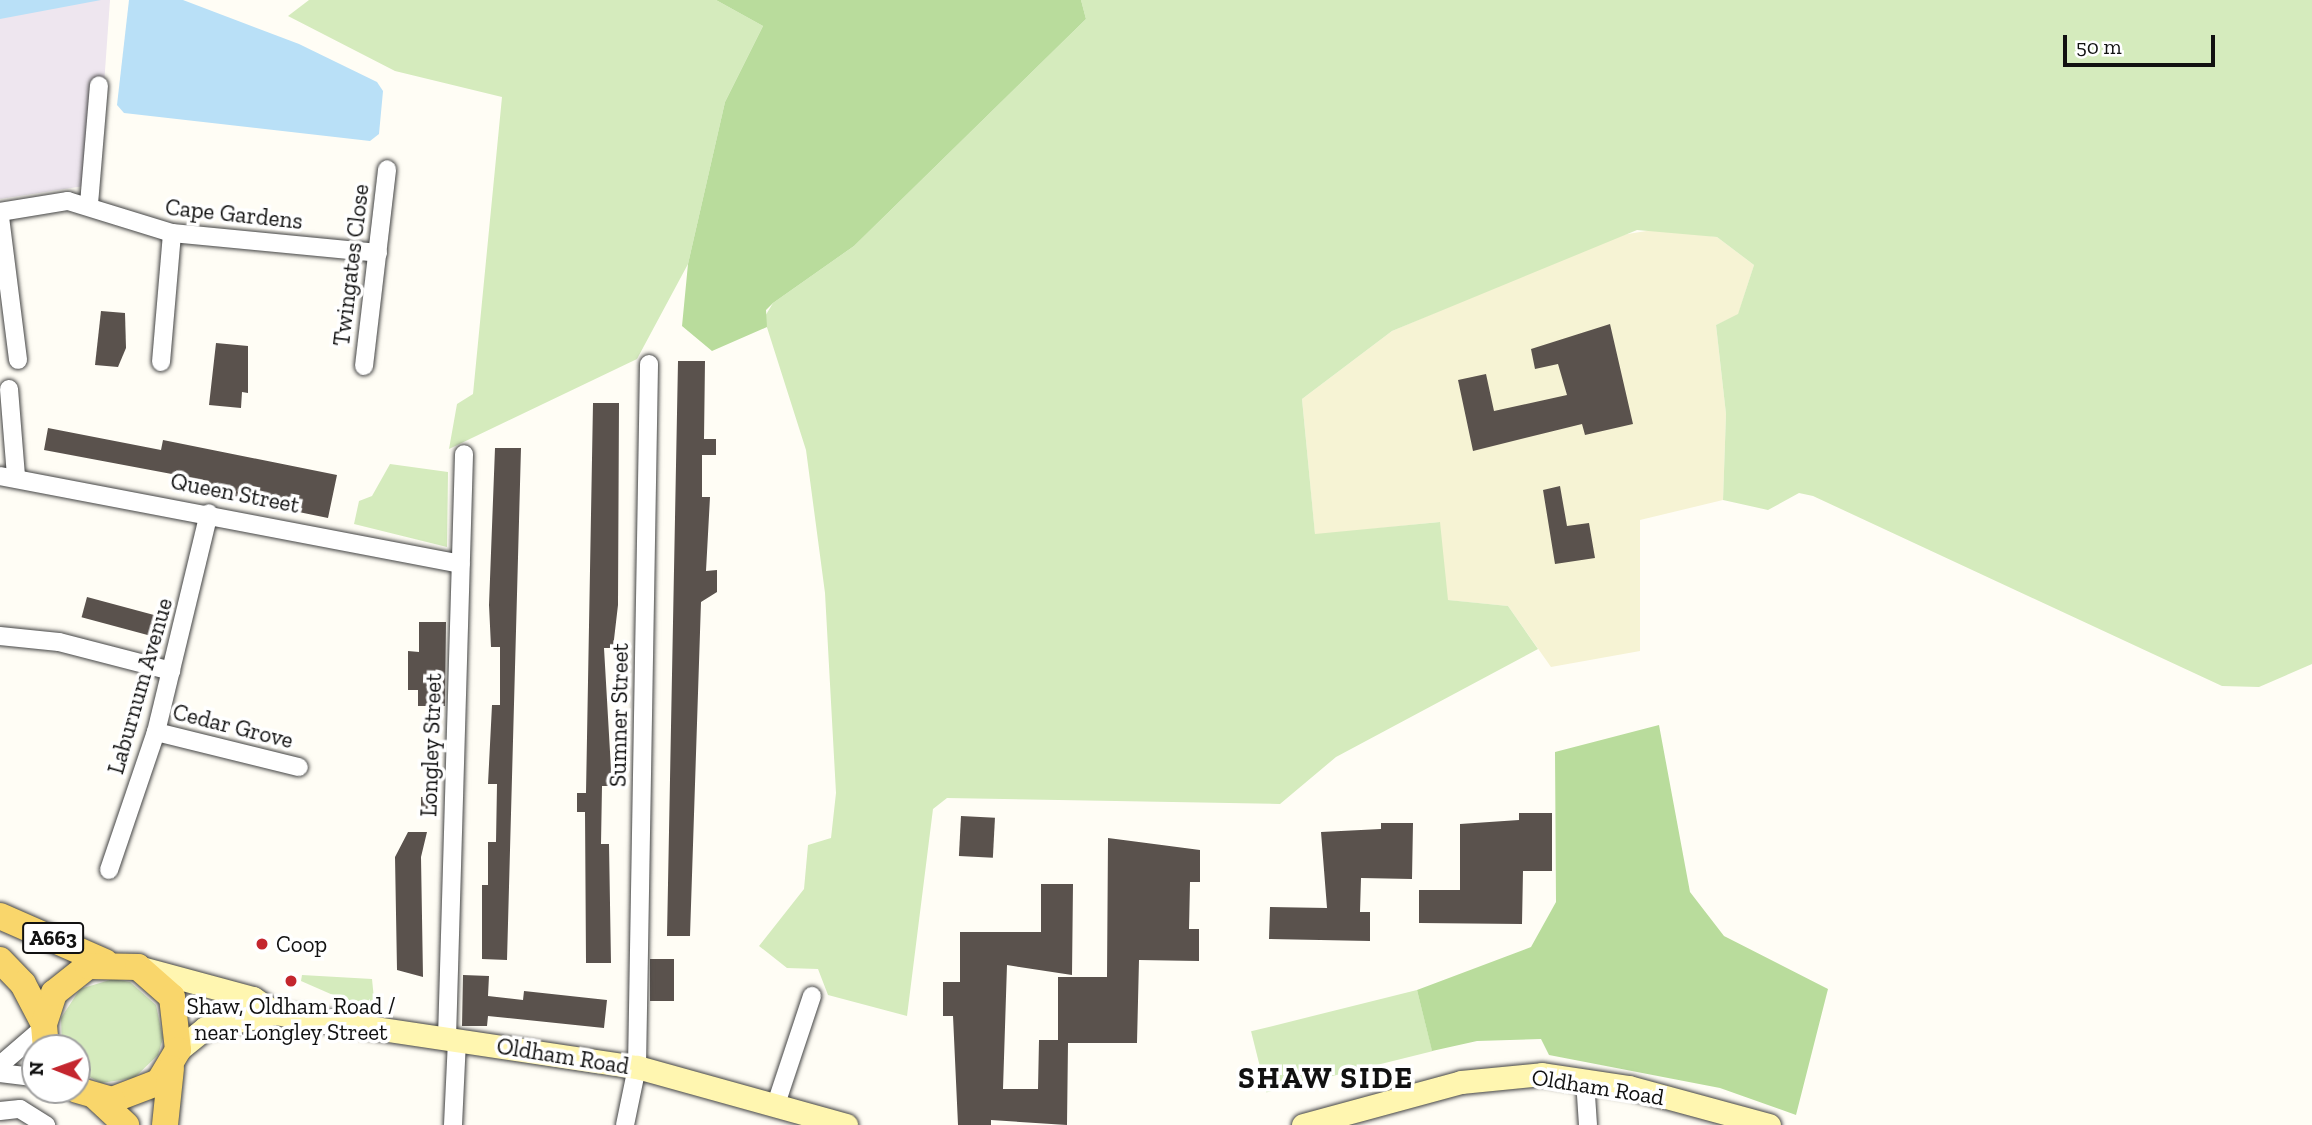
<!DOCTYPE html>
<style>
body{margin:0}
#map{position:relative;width:2312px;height:1125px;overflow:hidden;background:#fffdf5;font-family:"Zilla Slab",serif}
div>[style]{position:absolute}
.industrial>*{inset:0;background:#eee6ef}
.farmland>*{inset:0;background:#f6f3d4}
.green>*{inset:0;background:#d5ebbd;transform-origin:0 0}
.forest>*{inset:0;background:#b9dc9c}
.water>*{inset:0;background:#b9e0f7}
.building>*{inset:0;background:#5a524d;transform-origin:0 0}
.roads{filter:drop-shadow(0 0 2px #444) drop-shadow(0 0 2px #444)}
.street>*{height:18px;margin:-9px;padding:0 9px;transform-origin:9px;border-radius:9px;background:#fff}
.secondary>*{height:23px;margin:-11.5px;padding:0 11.5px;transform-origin:11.5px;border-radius:11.5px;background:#fff6b0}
.primary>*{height:26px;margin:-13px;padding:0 13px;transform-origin:13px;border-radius:13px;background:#f9d66b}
.dots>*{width:19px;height:19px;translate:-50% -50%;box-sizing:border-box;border:4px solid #fff;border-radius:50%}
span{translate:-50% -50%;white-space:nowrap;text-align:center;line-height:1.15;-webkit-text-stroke:7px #fff;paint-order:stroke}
.shield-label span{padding:2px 5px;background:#fff;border:2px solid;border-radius:5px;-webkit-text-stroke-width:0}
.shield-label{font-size:21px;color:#111;font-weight:700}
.street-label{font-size:23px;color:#111}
.poi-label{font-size:23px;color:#111}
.left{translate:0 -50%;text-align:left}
.district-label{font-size:30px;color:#111;font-weight:700;letter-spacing:2px}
.north{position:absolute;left:21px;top:1034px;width:70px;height:70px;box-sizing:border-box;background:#fff;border:2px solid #a0a0a0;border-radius:50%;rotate:271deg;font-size:19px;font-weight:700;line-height:28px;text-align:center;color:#111}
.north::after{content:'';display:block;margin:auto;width:24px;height:32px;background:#c4262e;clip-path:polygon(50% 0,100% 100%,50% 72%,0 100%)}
.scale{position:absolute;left:2063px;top:35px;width:152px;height:32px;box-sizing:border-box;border:4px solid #111;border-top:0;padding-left:9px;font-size:21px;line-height:24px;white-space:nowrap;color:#111;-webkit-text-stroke:5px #fff;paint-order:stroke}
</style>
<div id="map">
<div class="industrial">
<i style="clip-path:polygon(0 0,110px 0,97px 184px,0 199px)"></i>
</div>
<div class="farmland">
<i style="clip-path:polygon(1659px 229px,1717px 237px,1754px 265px,1738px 315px,1716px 325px,1726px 414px,1723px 500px,1640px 520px,1640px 651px,1551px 667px,1508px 606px,1447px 600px,1439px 522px,1315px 535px,1302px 399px,1392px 331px,1615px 236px)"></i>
</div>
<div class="green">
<i style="clip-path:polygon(309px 0,716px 0,763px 26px,725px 102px,688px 264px,637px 359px,449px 449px,457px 404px,473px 394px,502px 97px,395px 71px,288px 16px)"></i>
<i style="clip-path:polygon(1081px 0,2312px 0,2312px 664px,2259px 687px,2222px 686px,1813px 496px,1799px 493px,1768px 510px,1723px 500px,1726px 414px,1716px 325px,1738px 314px,1754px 265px,1717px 237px,1637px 230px,1392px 331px,1302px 399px,1315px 534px,1440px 522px,1448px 600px,1508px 606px,1538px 649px,1336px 757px,1280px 804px,947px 798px,933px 809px,907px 1016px,828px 995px,818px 969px,787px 968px,759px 946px,804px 889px,808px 845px,831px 838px,836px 793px,825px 593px,806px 450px,764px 318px,773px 303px,854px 246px,1086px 19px)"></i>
<i style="clip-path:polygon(390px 464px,448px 472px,447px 547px,354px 524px,359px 501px,372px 496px)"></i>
<i style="clip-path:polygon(302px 975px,372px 979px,374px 999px,365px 1009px,301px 981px)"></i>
<i style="clip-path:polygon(113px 979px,130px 982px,156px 1005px,163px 1038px,158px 1055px,134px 1078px,101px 1083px,77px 1070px,77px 1048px,62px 1048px,61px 1018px,80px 989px)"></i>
<i style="left:1417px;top:990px;width:63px;height:171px;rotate:76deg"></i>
</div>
<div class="forest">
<i style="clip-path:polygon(716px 0,1081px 0,1086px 19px,854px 246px,773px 303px,766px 310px,767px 327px,712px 351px,682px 326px,688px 264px,725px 102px,763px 26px)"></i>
<i style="clip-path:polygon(1659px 725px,1690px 892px,1724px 936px,1828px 989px,1796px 1115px,1720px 1088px,1549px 1055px,1541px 1039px,1477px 1041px,1432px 1051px,1417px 990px,1531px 947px,1556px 902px,1555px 752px)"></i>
</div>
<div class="water">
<i style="clip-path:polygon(0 0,101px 0,0 19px)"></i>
<i style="clip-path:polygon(129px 0,183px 0,299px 44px,377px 82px,383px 91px,379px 134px,370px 141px,124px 113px,117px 105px)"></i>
</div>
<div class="building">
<i style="clip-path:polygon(101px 311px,125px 313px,126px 348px,118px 367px,95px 365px)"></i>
<i style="clip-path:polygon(1610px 324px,1633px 424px,1585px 435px,1582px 424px,1473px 451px,1458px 380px,1486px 374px,1494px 411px,1567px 395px,1558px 364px,1535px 369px,1531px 349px)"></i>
<i style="clip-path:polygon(216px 343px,248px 346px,248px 393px,242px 392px,241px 408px,209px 405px)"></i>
<i style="clip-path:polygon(678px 361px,705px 361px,704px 439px,716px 439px,716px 455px,702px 455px,702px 497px,710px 497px,706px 571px,717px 570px,717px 592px,701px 602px,690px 936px,667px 936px)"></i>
<i style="clip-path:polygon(593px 403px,619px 403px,618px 605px,613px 648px,604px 648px,611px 769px,610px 786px,602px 786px,601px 844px,609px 844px,611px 963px,586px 963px,585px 812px,577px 812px,577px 793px,586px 793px)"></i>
<i style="clip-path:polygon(48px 428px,161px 450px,163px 440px,337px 475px,328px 518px,206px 493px,209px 481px,44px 450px)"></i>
<i style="clip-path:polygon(495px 448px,521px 448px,507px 960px,482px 959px,482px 885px,488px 885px,488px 842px,496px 842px,497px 784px,488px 784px,492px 705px,500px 705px,500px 647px,491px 647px,489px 605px)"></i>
<i style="clip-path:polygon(1560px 486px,1567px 526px,1589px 523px,1595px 558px,1555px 564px,1543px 490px)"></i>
<i style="left:87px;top:597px;width:79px;height:21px;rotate:15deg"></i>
<i style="clip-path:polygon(419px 622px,446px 622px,445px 706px,418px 706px,418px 690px,408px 690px,408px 651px,419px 652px)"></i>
<i style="left:421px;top:797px;width:16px;height:18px"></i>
<i style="clip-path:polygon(1519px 813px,1552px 813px,1552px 871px,1523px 871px,1522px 924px,1419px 923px,1419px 890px,1460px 890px,1460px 824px,1519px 820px)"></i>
<i style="left:961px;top:816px;width:34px;height:40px;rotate:3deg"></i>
<i style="clip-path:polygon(1381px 823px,1413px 823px,1412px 879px,1361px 878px,1360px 912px,1370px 912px,1370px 941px,1269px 939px,1270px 907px,1327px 908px,1321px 832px,1381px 829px)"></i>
<i style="clip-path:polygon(408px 832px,427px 832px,421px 857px,423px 977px,397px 970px,395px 857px)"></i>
<i style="clip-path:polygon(1108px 838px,1200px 850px,1200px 882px,1190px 882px,1189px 929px,1199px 929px,1199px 961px,1139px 960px,1137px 1043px,1068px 1043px,1067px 1125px,991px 1120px,991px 1125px,958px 1125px,953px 1016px,943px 1016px,943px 982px,960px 982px,960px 932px,1041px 932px,1041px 884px,1073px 884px,1072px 975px,1007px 965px,1003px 1089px,1038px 1089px,1039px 1040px,1058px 1040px,1058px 977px,1107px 977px)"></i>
<i style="left:650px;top:959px;width:24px;height:42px"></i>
<i style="clip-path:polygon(463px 975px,489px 976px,488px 996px,523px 1000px,524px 991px,607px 1000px,604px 1028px,488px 1016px,487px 1026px,462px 1026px)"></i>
</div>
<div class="roads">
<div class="street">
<i style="left:89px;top:204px;width:119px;rotate:-85.2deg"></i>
<i style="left:0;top:212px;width:69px;rotate:-9.2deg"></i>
<i style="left:68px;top:201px;width:109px;rotate:17.1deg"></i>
<i style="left:172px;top:233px;width:207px;rotate:5.5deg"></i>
<i style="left:0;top:217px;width:144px;rotate:82.8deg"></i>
<i style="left:161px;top:362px;width:129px;rotate:-85.1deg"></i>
<i style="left:364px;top:366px;width:198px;rotate:-83.3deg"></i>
<i style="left:9px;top:389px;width:87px;rotate:85.4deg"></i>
<i style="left:0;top:476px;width:469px;rotate:10.8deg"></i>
<i style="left:0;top:636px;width:59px;rotate:5.8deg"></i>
<i style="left:59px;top:642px;width:116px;rotate:14.5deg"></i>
<i style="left:156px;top:732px;width:147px;rotate:13.8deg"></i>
<i style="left:109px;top:870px;width:146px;rotate:-71.2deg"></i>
<i style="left:156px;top:732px;width:225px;rotate:-76.4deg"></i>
<i style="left:447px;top:1038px;width:584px;rotate:-88.33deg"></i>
<i style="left:0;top:1065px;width:57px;rotate:-40.7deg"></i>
<i style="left:0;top:1073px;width:35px;rotate:7deg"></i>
<i style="left:1585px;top:1080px;width:45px;rotate:86.2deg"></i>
<i style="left:776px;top:1104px;width:114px;rotate:-71.6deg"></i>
<i style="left:0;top:1111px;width:20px;rotate:-6deg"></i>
<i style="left:20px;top:1109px;width:31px;rotate:32deg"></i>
<i style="left:453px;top:1125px;width:85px;rotate:-87.3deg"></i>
<i style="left:625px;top:1125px;width:59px;rotate:-78.3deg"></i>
<i style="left:637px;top:1067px;width:703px;rotate:-89.02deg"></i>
</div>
<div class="secondary">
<i style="left:138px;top:967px;width:119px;rotate:15.1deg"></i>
<i style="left:253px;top:998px;width:27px;rotate:34deg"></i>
<i style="left:178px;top:1050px;width:35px;rotate:-39deg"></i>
<i style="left:205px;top:1028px;width:72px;rotate:-12.1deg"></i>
<i style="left:275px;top:1013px;width:366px;rotate:8.5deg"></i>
<i style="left:637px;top:1067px;width:217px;rotate:15.5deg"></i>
<i style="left:1303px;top:1125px;width:164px;rotate:-15.2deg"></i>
<i style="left:1461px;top:1082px;width:81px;rotate:-5.6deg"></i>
<i style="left:1542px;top:1074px;width:88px;rotate:8.5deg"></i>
<i style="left:1629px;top:1087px;width:145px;rotate:15.2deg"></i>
</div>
<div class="primary">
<i style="left:0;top:916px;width:115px;rotate:23.7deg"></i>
<i style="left:0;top:960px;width:33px;rotate:46deg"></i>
<i style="left:23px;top:984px;width:45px;rotate:62.3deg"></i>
<i style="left:46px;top:1048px;width:24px;rotate:-95deg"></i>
<i style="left:44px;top:1024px;width:33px;rotate:-72deg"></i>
<i style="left:54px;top:993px;width:43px;rotate:-38.5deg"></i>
<i style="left:88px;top:966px;width:50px;rotate:1.1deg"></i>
<i style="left:138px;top:967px;width:45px;rotate:41.4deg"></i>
<i style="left:172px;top:997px;width:53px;rotate:83.5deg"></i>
<i style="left:178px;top:1050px;width:37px;rotate:121deg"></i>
<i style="left:159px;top:1082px;width:50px;rotate:159deg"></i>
<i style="left:112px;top:1100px;width:36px;rotate:-164deg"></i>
<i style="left:97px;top:1098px;width:40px;rotate:43deg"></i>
<i style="left:165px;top:1125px;width:57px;rotate:-84deg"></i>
</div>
</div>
<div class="dots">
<i style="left:262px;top:944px;background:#c4262e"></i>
<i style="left:291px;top:981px;background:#c4262e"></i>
</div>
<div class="shield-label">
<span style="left:53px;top:938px">A663</span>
</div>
<div class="street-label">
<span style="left:234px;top:214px;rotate:6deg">Cape Gardens</span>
<span style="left:351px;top:265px;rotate:-83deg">Twingates Close</span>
<span style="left:235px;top:493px;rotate:11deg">Queen Street</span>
<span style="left:140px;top:686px;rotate:-74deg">Laburnum Avenue</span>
<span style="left:619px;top:715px;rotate:-89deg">Sumner Street</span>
<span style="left:233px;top:726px;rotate:14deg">Cedar Grove</span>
<span style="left:431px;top:745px;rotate:-88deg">Longley Street</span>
<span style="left:563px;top:1056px;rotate:9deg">Oldham Road</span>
<span style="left:1598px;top:1087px;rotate:9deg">Oldham Road</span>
</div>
<div class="poi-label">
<span class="left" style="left:276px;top:944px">Coop</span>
<span style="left:291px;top:1019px">Shaw, Oldham Road /<br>near Longley Street</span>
</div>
<div class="district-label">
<span style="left:1326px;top:1078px">SHAW SIDE</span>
</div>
<div class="north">N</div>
<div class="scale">50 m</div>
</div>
